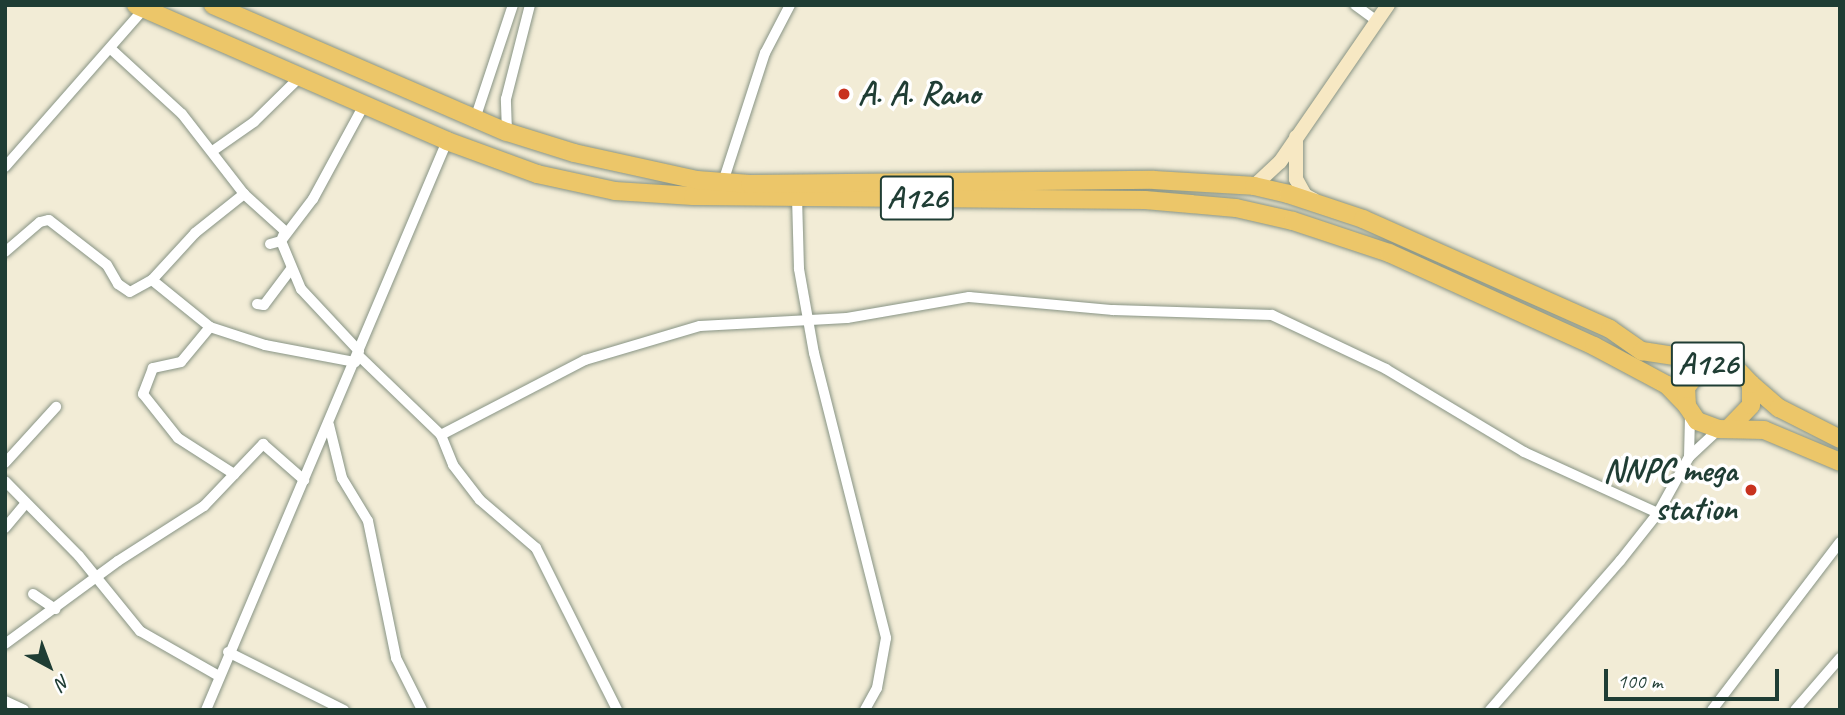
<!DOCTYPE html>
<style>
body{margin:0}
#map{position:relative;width:1845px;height:715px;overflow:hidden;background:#f2ecd6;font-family:Caveat,sans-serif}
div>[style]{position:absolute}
.roads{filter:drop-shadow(0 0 2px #889485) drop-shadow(0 0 2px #889485)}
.street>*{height:10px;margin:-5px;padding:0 5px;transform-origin:5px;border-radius:5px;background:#fff}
.secondary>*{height:14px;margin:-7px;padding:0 7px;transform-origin:7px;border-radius:7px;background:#f7e8c3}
.highway>*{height:18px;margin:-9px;padding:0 9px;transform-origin:9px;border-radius:9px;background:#ecc669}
.dots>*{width:19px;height:19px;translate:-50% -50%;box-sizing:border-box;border:4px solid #fff;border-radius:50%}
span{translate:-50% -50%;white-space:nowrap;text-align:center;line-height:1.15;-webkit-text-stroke:7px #fff;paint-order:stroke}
.shield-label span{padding:2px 5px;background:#fff;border:2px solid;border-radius:5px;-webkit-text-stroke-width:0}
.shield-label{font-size:32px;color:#1f3d34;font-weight:700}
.poi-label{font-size:33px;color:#1f3d34;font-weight:700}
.left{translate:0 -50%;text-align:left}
.right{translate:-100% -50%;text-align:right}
.frame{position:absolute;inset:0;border:7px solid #1f3d34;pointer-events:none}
.north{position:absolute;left:14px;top:631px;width:70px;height:70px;-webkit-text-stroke:5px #fff;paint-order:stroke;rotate:139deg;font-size:19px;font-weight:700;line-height:28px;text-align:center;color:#1f3d34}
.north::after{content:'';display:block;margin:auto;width:24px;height:32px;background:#1f3d34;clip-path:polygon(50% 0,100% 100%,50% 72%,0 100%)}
.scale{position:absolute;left:1604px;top:669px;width:175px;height:32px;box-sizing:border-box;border:4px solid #1f3d34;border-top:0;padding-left:9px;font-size:21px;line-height:24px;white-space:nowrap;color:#1f3d34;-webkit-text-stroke:5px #fff;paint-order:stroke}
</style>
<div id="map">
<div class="roads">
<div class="street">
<i style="left:1355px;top:5px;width:26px;rotate:36deg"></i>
<i style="left:111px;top:49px;width:96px;rotate:42.5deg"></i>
<i style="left:182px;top:114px;width:101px;rotate:52.2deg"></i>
<i style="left:244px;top:194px;width:55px;rotate:42.1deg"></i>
<i style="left:285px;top:231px;width:11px;rotate:112deg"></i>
<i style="left:281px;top:241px;width:52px;rotate:67.4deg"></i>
<i style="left:301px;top:289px;width:85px;rotate:46.9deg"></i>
<i style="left:475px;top:119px;width:120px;rotate:-71.6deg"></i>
<i style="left:507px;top:132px;width:33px;rotate:-92deg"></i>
<i style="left:506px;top:99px;width:97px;rotate:-75.7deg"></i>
<i style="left:214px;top:150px;width:49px;rotate:-35deg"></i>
<i style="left:254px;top:122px;width:63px;rotate:-44.4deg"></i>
<i style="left:5px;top:167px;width:210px;rotate:-48.7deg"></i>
<i style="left:723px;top:182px;width:136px;rotate:-72deg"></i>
<i style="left:765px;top:53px;width:54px;rotate:-62.5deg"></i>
<i style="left:797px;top:197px;width:72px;rotate:88.4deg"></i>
<i style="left:799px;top:269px;width:85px;rotate:79.9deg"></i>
<i style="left:814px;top:353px;width:294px;rotate:75.8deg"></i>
<i style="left:886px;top:638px;width:51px;rotate:100.2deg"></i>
<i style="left:877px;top:688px;width:25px;rotate:119deg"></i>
<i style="left:270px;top:244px;width:11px;rotate:-15deg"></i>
<i style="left:281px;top:241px;width:53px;rotate:-52.7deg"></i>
<i style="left:313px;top:199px;width:107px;rotate:-61.5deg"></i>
<i style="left:5px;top:252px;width:46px;rotate:-40.6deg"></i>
<i style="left:40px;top:222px;width:9px;rotate:-13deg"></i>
<i style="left:49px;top:220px;width:73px;rotate:37.8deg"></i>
<i style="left:107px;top:265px;width:22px;rotate:60deg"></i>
<i style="left:118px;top:284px;width:14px;rotate:34deg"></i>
<i style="left:130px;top:292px;width:25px;rotate:-29deg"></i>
<i style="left:152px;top:280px;width:64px;rotate:-47.5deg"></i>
<i style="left:195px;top:233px;width:63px;rotate:-38.5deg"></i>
<i style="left:152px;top:280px;width:75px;rotate:39deg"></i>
<i style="left:210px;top:327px;width:58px;rotate:18.1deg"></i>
<i style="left:265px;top:345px;width:92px;rotate:10.7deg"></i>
<i style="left:257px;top:304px;width:7px;rotate:8deg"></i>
<i style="left:264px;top:305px;width:45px;rotate:-53.1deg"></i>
<i style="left:210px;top:327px;width:45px;rotate:129.6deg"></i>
<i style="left:181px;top:362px;width:29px;rotate:168deg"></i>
<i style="left:153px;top:368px;width:28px;rotate:111deg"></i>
<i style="left:143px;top:394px;width:56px;rotate:51.5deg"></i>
<i style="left:178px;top:438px;width:67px;rotate:32.7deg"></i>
<i style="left:358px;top:355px;width:115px;rotate:43.9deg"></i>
<i style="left:441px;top:435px;width:32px;rotate:68deg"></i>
<i style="left:453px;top:465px;width:44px;rotate:52.4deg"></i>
<i style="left:480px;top:500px;width:74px;rotate:40.6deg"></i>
<i style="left:536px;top:548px;width:181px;rotate:63.4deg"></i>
<i style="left:329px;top:425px;width:55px;rotate:76.2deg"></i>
<i style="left:342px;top:478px;width:50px;rotate:58.8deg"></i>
<i style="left:368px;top:521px;width:140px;rotate:78.4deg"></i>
<i style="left:396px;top:658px;width:58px;rotate:63.4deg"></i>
<i style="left:441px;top:435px;width:162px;rotate:-27.5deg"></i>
<i style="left:585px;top:360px;width:120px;rotate:-16.5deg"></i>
<i style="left:700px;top:326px;width:147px;rotate:-3.1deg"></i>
<i style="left:847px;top:318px;width:124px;rotate:-9.8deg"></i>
<i style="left:969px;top:297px;width:145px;rotate:5.2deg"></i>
<i style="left:1113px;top:310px;width:159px;rotate:1.8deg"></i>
<i style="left:1272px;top:315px;width:126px;rotate:25.3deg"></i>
<i style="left:1386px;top:369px;width:161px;rotate:31deg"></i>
<i style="left:1524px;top:452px;width:147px;rotate:24.5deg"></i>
<i style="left:1689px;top:457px;width:42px;rotate:-88.6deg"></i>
<i style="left:5px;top:463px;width:76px;rotate:-47.7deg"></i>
<i style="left:5px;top:481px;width:105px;rotate:45.4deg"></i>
<i style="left:79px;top:556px;width:97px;rotate:50.9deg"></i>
<i style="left:140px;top:631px;width:91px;rotate:29.7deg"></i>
<i style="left:5px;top:528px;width:30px;rotate:-50deg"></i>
<i style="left:33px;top:594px;width:27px;rotate:34deg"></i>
<i style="left:5px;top:644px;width:140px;rotate:-36.3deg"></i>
<i style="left:118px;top:561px;width:102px;rotate:-32.6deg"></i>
<i style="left:204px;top:506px;width:86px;rotate:-46.4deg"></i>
<i style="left:263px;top:444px;width:55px;rotate:41.3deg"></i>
<i style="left:228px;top:652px;width:130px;rotate:26.6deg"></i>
<i style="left:5px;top:701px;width:21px;rotate:25deg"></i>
<i style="left:206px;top:710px;width:618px;rotate:-67.04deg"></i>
<i style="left:1490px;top:710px;width:198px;rotate:-48.9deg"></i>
<i style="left:1620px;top:561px;width:61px;rotate:-51.6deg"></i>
<i style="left:1658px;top:513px;width:64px;rotate:-61deg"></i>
<i style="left:1689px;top:457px;width:41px;rotate:-43deg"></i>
<i style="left:1712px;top:710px;width:211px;rotate:-52.7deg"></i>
<i style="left:1795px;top:710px;width:69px;rotate:-49.1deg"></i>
</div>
<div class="secondary">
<i style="left:1296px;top:137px;width:42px;rotate:90deg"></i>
<i style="left:1296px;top:179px;width:18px;rotate:61deg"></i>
<i style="left:1305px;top:195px;width:10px;rotate:29deg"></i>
<i style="left:1254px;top:186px;width:35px;rotate:-43deg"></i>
<i style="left:1280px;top:162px;width:191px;rotate:-55.5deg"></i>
</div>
<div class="highway">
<i style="left:136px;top:5px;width:339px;rotate:23.6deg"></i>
<i style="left:447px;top:141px;width:96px;rotate:20.1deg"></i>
<i style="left:537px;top:174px;width:80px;rotate:12.3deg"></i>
<i style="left:615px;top:191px;width:78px;rotate:3.7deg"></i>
<i style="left:693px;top:196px;width:452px;rotate:0.5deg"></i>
<i style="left:1145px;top:200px;width:91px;rotate:5deg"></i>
<i style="left:1236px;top:208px;width:58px;rotate:12.8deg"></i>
<i style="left:1293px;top:221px;width:101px;rotate:18.4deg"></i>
<i style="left:1389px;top:253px;width:225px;rotate:24.4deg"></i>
<i style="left:1594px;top:346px;width:83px;rotate:28.1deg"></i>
<i style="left:1667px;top:385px;width:29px;rotate:46deg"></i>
<i style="left:213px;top:5px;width:320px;rotate:23.4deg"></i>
<i style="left:507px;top:132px;width:70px;rotate:17.4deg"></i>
<i style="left:574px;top:153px;width:126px;rotate:12.4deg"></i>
<i style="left:697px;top:180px;width:53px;rotate:4.3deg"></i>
<i style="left:750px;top:184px;width:404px;rotate:-0.6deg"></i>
<i style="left:1154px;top:180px;width:100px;rotate:3.4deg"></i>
<i style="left:1254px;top:186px;width:35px;rotate:13deg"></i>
<i style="left:1288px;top:194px;width:79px;rotate:18.4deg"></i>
<i style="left:1363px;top:219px;width:270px;rotate:24deg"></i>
<i style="left:1610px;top:329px;width:39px;rotate:35deg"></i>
<i style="left:1642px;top:351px;width:72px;rotate:8.8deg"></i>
<i style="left:1751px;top:384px;width:37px;rotate:41deg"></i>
<i style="left:1779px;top:408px;width:68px;rotate:26.9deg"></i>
<i style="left:1730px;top:427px;width:30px;rotate:-46deg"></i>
<i style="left:1751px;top:405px;width:21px;rotate:-90deg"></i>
<i style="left:1751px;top:384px;width:28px;rotate:-134deg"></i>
<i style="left:1732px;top:364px;width:28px;rotate:178deg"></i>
<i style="left:1704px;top:365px;width:28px;rotate:129deg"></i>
<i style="left:1686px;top:387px;width:19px;rotate:87deg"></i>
<i style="left:1687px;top:406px;width:18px;rotate:56deg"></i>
<i style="left:1697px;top:421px;width:23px;rotate:20deg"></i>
<i style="left:1719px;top:429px;width:45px;rotate:1.3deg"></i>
<i style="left:1764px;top:430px;width:82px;rotate:22.8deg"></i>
</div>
</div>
<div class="dots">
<i style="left:844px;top:94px;background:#c8321e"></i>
<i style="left:1751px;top:490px;background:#c8321e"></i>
</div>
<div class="shield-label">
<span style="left:917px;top:198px">A126</span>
<span style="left:1708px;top:364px">A126</span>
</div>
<div class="poi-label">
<span class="left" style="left:858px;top:94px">A. A. Rano</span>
<span class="right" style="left:1737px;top:490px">NNPC mega<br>station</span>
</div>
<div class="frame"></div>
<div class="north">N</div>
<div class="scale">100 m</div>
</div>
